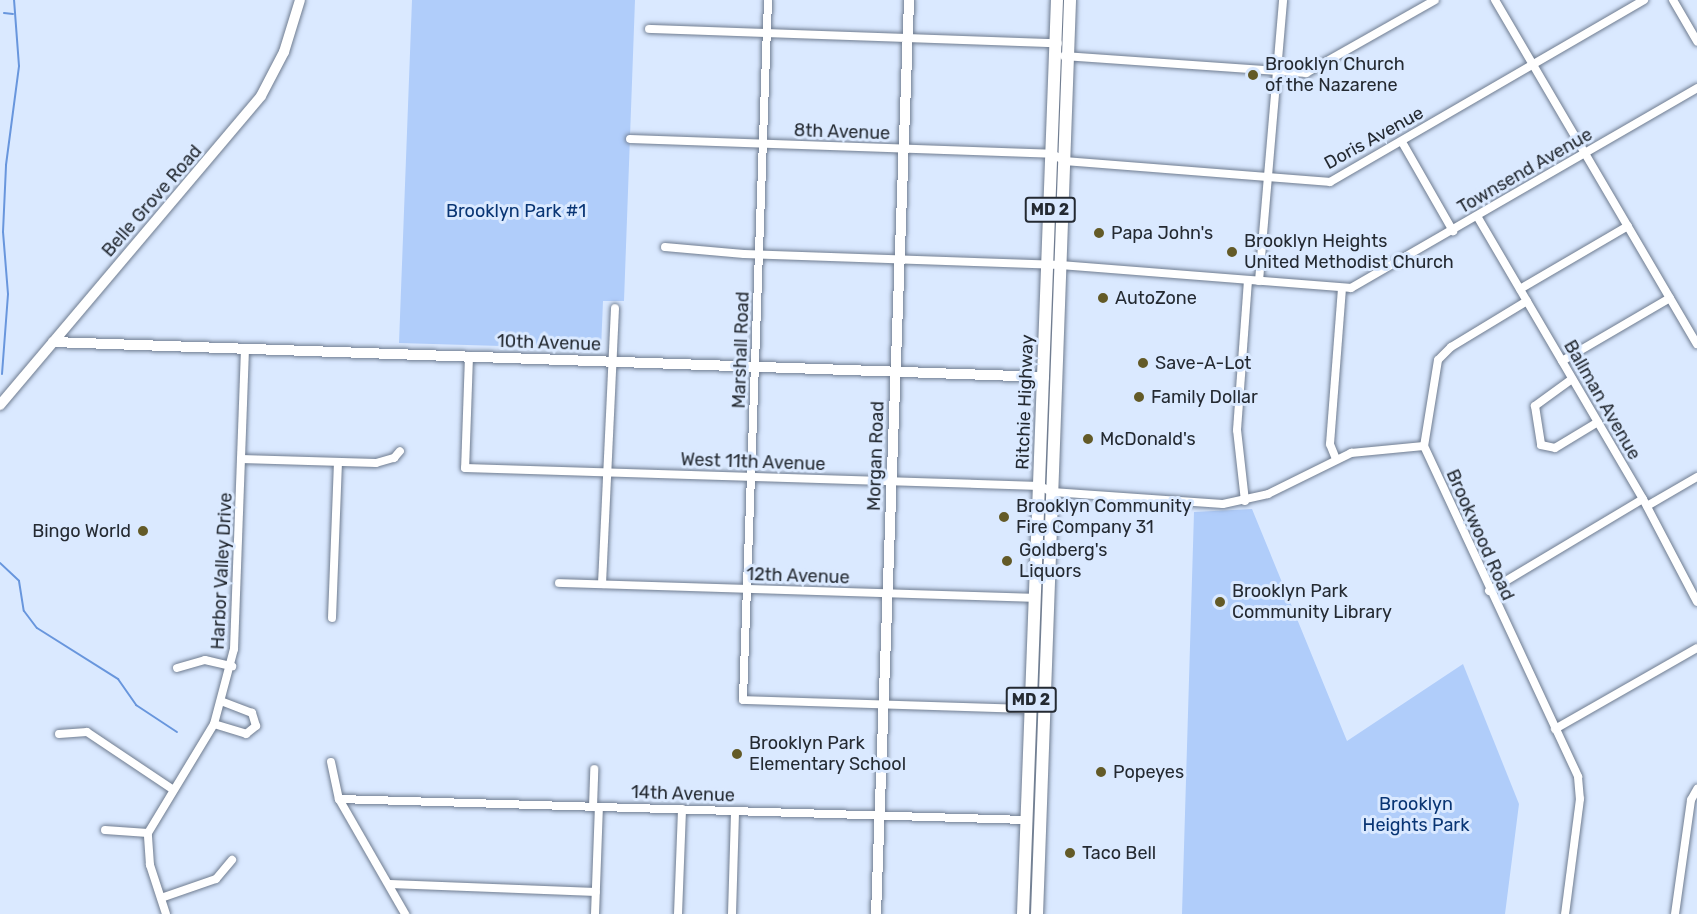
<!DOCTYPE html>
<style>
body{margin:0}
#map{position:relative;width:1697px;height:914px;overflow:hidden;background:#dae9ff;font-family:Rubik,sans-serif}
div>[style]{position:absolute}
.green>*{inset:0;background:#b0cdfa}
.stream>*{height:2px;margin:-1px;padding:0 1px;transform-origin:1px;border-radius:1px;background:#6896dd}
.roads{filter:drop-shadow(0 0 2px #6f7c90) drop-shadow(0 0 2px #6f7c90)}
.street>*{height:8px;margin:-4px;padding:0 4px;transform-origin:4px;border-radius:4px;background:#fff}
.secondary>*{height:10px;margin:-5px;padding:0 5px;transform-origin:5px;border-radius:5px;background:#fff}
.primary>*{height:12px;margin:-6px;padding:0 6px;transform-origin:6px;border-radius:6px;background:#fff}
.dots>*{width:16px;height:16px;translate:-50% -50%;box-sizing:border-box;border:3px solid #dae9ff;border-radius:50%}
span{translate:-50% -50%;white-space:nowrap;text-align:center;line-height:1.15;-webkit-text-stroke:6px #dae9ff;paint-order:stroke}
.shield-label span{padding:2px 4px;background:#dae9ff;border:2px solid;border-radius:4px;-webkit-text-stroke-width:0}
.shield-label{font-size:16px;color:#242a32;font-weight:700}
.poi-label{font-size:18px;color:#242a32}
.left{translate:0 -50%;text-align:left}
.right{translate:-100% -50%;text-align:right}
.street-label{font-size:18px;color:#242a32}
.park-label{font-size:18px;color:#093574}
</style>
<div id="map">
<div class="green">
<i style="clip-path:polygon(412px 0,635px 0,624px 301px,603px 301px,601px 349px,399px 343px)"></i>
<i style="clip-path:polygon(1252px 509px,1347px 741px,1463px 664px,1519px 804px,1505px 914px,1182px 914px,1194px 512px)"></i>
</div>
<div class="stream">
<i style="left:4px;top:13px;width:9px;rotate:6deg"></i>
<i style="left:2px;top:374px;width:80px;rotate:-85.7deg"></i>
<i style="left:8px;top:294px;width:62px;rotate:-94.6deg"></i>
<i style="left:3px;top:232px;width:67px;rotate:-87.4deg"></i>
<i style="left:6px;top:165px;width:100px;rotate:-82.5deg"></i>
<i style="left:19px;top:66px;width:66px;rotate:-94.3deg"></i>
<i style="left:0;top:563px;width:26px;rotate:43deg"></i>
<i style="left:19px;top:581px;width:30px;rotate:81deg"></i>
<i style="left:24px;top:611px;width:21px;rotate:53deg"></i>
<i style="left:37px;top:628px;width:96px;rotate:32.2deg"></i>
<i style="left:118px;top:679px;width:32px;rotate:55deg"></i>
<i style="left:136px;top:705px;width:49px;rotate:33.4deg"></i>
</div>
<div class="roads">
<div class="street">
<i style="left:768px;top:0;width:700px;rotate:92.05deg"></i>
<i style="left:743px;top:700px;width:288px;rotate:1.8deg"></i>
<i style="left:1495px;top:0;width:399px;rotate:59.6deg"></i>
<i style="left:1673px;top:0;width:48px;rotate:59.7deg"></i>
<i style="left:649px;top:29px;width:409px;rotate:2deg"></i>
<i style="left:1064px;top:56px;width:243px;rotate:4deg"></i>
<i style="left:1306px;top:73px;width:148px;rotate:-29.5deg"></i>
<i style="left:630px;top:139px;width:422px;rotate:2deg"></i>
<i style="left:1052px;top:154px;width:15px;rotate:28deg"></i>
<i style="left:1065px;top:161px;width:266px;rotate:4.5deg"></i>
<i style="left:1330px;top:182px;width:363px;rotate:-30.1deg"></i>
<i style="left:1402px;top:142px;width:103px;rotate:60.2deg"></i>
<i style="left:1477px;top:216px;width:328px;rotate:59.6deg"></i>
<i style="left:1643px;top:499px;width:116px;rotate:62.3deg"></i>
<i style="left:665px;top:247px;width:79px;rotate:5.1deg"></i>
<i style="left:744px;top:254px;width:317px;rotate:2deg"></i>
<i style="left:1061px;top:265px;width:291px;rotate:4.5deg"></i>
<i style="left:1351px;top:288px;width:400px;rotate:-30deg"></i>
<i style="left:1259px;top:281px;width:282px;rotate:-85.1deg"></i>
<i style="left:1520px;top:289px;width:125px;rotate:-30.3deg"></i>
<i style="left:1527px;top:301px;width:89px;rotate:148.8deg"></i>
<i style="left:1451px;top:347px;width:18px;rotate:135deg"></i>
<i style="left:1438px;top:360px;width:87px;rotate:99.2deg"></i>
<i style="left:1424px;top:446px;width:365px;rotate:65deg"></i>
<i style="left:1578px;top:777px;width:22px;rotate:85deg"></i>
<i style="left:1580px;top:799px;width:116px;rotate:97.4deg"></i>
<i style="left:469px;top:356px;width:112px;rotate:92deg"></i>
<i style="left:465px;top:468px;width:575px;rotate:1.79deg"></i>
<i style="left:1040px;top:486px;width:13px;rotate:27deg"></i>
<i style="left:1052px;top:492px;width:171px;rotate:4deg"></i>
<i style="left:1223px;top:504px;width:46px;rotate:-12.5deg"></i>
<i style="left:1268px;top:494px;width:93px;rotate:-26.3deg"></i>
<i style="left:1351px;top:453px;width:73px;rotate:-5.5deg"></i>
<i style="left:1562px;top:361px;width:125px;rotate:-30.3deg"></i>
<i style="left:1572px;top:379px;width:46px;rotate:143.9deg"></i>
<i style="left:1535px;top:406px;width:39px;rotate:81deg"></i>
<i style="left:1541px;top:445px;width:14px;rotate:12deg"></i>
<i style="left:1555px;top:448px;width:50px;rotate:-31.2deg"></i>
<i style="left:241px;top:459px;width:135px;rotate:1.7deg"></i>
<i style="left:376px;top:463px;width:19px;rotate:-16deg"></i>
<i style="left:394px;top:458px;width:9px;rotate:-49deg"></i>
<i style="left:1336px;top:459px;width:16px;rotate:-112deg"></i>
<i style="left:1330px;top:444px;width:156px;rotate:-85.6deg"></i>
<i style="left:1245px;top:501px;width:71px;rotate:-96.4deg"></i>
<i style="left:1237px;top:430px;width:150px;rotate:-85.8deg"></i>
<i style="left:1647px;top:506px;width:58px;rotate:-30.1deg"></i>
<i style="left:559px;top:583px;width:476px;rotate:1.8deg"></i>
<i style="left:602px;top:584px;width:276px;rotate:-87.3deg"></i>
<i style="left:1489px;top:591px;width:179px;rotate:-30.9deg"></i>
<i style="left:332px;top:618px;width:156px;rotate:-87.8deg"></i>
<i style="left:177px;top:668px;width:29px;rotate:-16deg"></i>
<i style="left:205px;top:660px;width:28px;rotate:13deg"></i>
<i style="left:214px;top:724px;width:34px;rotate:17deg"></i>
<i style="left:246px;top:734px;width:13px;rotate:-39deg"></i>
<i style="left:256px;top:726px;width:14px;rotate:-107deg"></i>
<i style="left:252px;top:713px;width:31px;rotate:-159deg"></i>
<i style="left:1555px;top:729px;width:163px;rotate:-29.7deg"></i>
<i style="left:59px;top:734px;width:28px;rotate:-4deg"></i>
<i style="left:87px;top:732px;width:102px;rotate:33.8deg"></i>
<i style="left:331px;top:762px;width:38px;rotate:78deg"></i>
<i style="left:339px;top:799px;width:133px;rotate:60.1deg"></i>
<i style="left:339px;top:799px;width:688px;rotate:1.75deg"></i>
<i style="left:593px;top:807px;width:38px;rotate:-88deg"></i>
<i style="left:105px;top:830px;width:43px;rotate:4deg"></i>
<i style="left:390px;top:884px;width:206px;rotate:2.2deg"></i>
<i style="left:161px;top:898px;width:58px;rotate:-19.1deg"></i>
<i style="left:216px;top:879px;width:25px;rotate:-50deg"></i>
<i style="left:166px;top:914px;width:52px;rotate:-108.1deg"></i>
<i style="left:150px;top:865px;width:32px;rotate:-94deg"></i>
<i style="left:148px;top:833px;width:127px;rotate:-58.8deg"></i>
<i style="left:214px;top:724px;width:78px;rotate:-75.1deg"></i>
<i style="left:234px;top:649px;width:300px;rotate:-87.9deg"></i>
<i style="left:595px;top:914px;width:107px;rotate:-87.9deg"></i>
<i style="left:678px;top:914px;width:105px;rotate:-87.8deg"></i>
<i style="left:732px;top:914px;width:103px;rotate:-88.3deg"></i>
<i style="left:1675px;top:914px;width:115px;rotate:-82deg"></i>
<i style="left:1691px;top:800px;width:13px;rotate:-61deg"></i>
</div>
<div class="secondary">
<i style="left:53px;top:342px;width:992px;rotate:2.02deg"></i>
<i style="left:0;top:405px;width:404px;rotate:-49.8deg"></i>
<i style="left:261px;top:96px;width:50px;rotate:-62.4deg"></i>
<i style="left:284px;top:52px;width:54px;rotate:-72.9deg"></i>
<i style="left:876px;top:914px;width:915px;rotate:-87.93deg"></i>
</div>
<div class="primary">
<i style="left:1023px;top:914px;width:915px;rotate:-87.87deg"></i>
<i style="left:1037px;top:914px;width:915px;rotate:-87.93deg"></i>
</div>
</div>
<div class="dots">
<i style="left:1253px;top:75px;background:#635a27"></i>
<i style="left:1099px;top:233px;background:#635a27"></i>
<i style="left:1232px;top:252px;background:#635a27"></i>
<i style="left:1103px;top:298px;background:#635a27"></i>
<i style="left:1143px;top:363px;background:#635a27"></i>
<i style="left:1139px;top:397px;background:#635a27"></i>
<i style="left:1088px;top:439px;background:#635a27"></i>
<i style="left:1004px;top:517px;background:#635a27"></i>
<i style="left:143px;top:531px;background:#635a27"></i>
<i style="left:1007px;top:561px;background:#635a27"></i>
<i style="left:1220px;top:602px;background:#635a27"></i>
<i style="left:737px;top:754px;background:#635a27"></i>
<i style="left:1101px;top:772px;background:#635a27"></i>
<i style="left:1070px;top:853px;background:#635a27"></i>
</div>
<div class="shield-label">
<span style="left:1050px;top:210px">MD 2</span>
<span style="left:1031px;top:700px">MD 2</span>
</div>
<div class="poi-label">
<span class="left" style="left:1265px;top:75px">Brooklyn Church<br>of the Nazarene</span>
<span class="left" style="left:1111px;top:233px">Papa John's</span>
<span class="left" style="left:1244px;top:252px">Brooklyn Heights<br>United Methodist Church</span>
<span class="left" style="left:1115px;top:298px">AutoZone</span>
<span class="left" style="left:1155px;top:363px">Save-A-Lot</span>
<span class="left" style="left:1151px;top:397px">Family Dollar</span>
<span class="left" style="left:1100px;top:439px">McDonald's</span>
<span class="left" style="left:1016px;top:517px">Brooklyn Community<br>Fire Company 31</span>
<span class="right" style="left:131px;top:531px">Bingo World</span>
<span class="left" style="left:1019px;top:561px">Goldberg's<br>Liquors</span>
<span class="left" style="left:1232px;top:602px">Brooklyn Park<br>Community Library</span>
<span class="left" style="left:749px;top:754px">Brooklyn Park<br>Elementary School</span>
<span class="left" style="left:1113px;top:772px">Popeyes</span>
<span class="left" style="left:1082px;top:853px">Taco Bell</span>
</div>
<div class="street-label">
<span style="left:842px;top:132px;rotate:2deg">8th Avenue</span>
<span style="left:1374px;top:138px;rotate:-29deg">Doris Avenue</span>
<span style="left:1525px;top:171px;rotate:-30deg">Townsend Avenue</span>
<span style="left:152px;top:201px;rotate:-49deg">Belle Grove Road</span>
<span style="left:549px;top:343px;rotate:2deg">10th Avenue</span>
<span style="left:741px;top:350px;rotate:-88deg">Marshall Road</span>
<span style="left:1602px;top:400px;rotate:60deg">Ballman Avenue</span>
<span style="left:1025px;top:402px;rotate:-88deg">Ritchie Highway</span>
<span style="left:876px;top:456px;rotate:-88deg">Morgan Road</span>
<span style="left:753px;top:462px;rotate:2deg">West 11th Avenue</span>
<span style="left:1480px;top:535px;rotate:66deg">Brookwood Road</span>
<span style="left:222px;top:571px;rotate:-87deg">Harbor Valley Drive</span>
<span style="left:798px;top:576px;rotate:2deg">12th Avenue</span>
<span style="left:683px;top:794px;rotate:2deg">14th Avenue</span>
</div>
<div class="park-label">
<span style="left:516px;top:211px">Brooklyn Park #1</span>
<span style="left:1416px;top:815px">Brooklyn<br>Heights Park</span>
</div>
</div>
